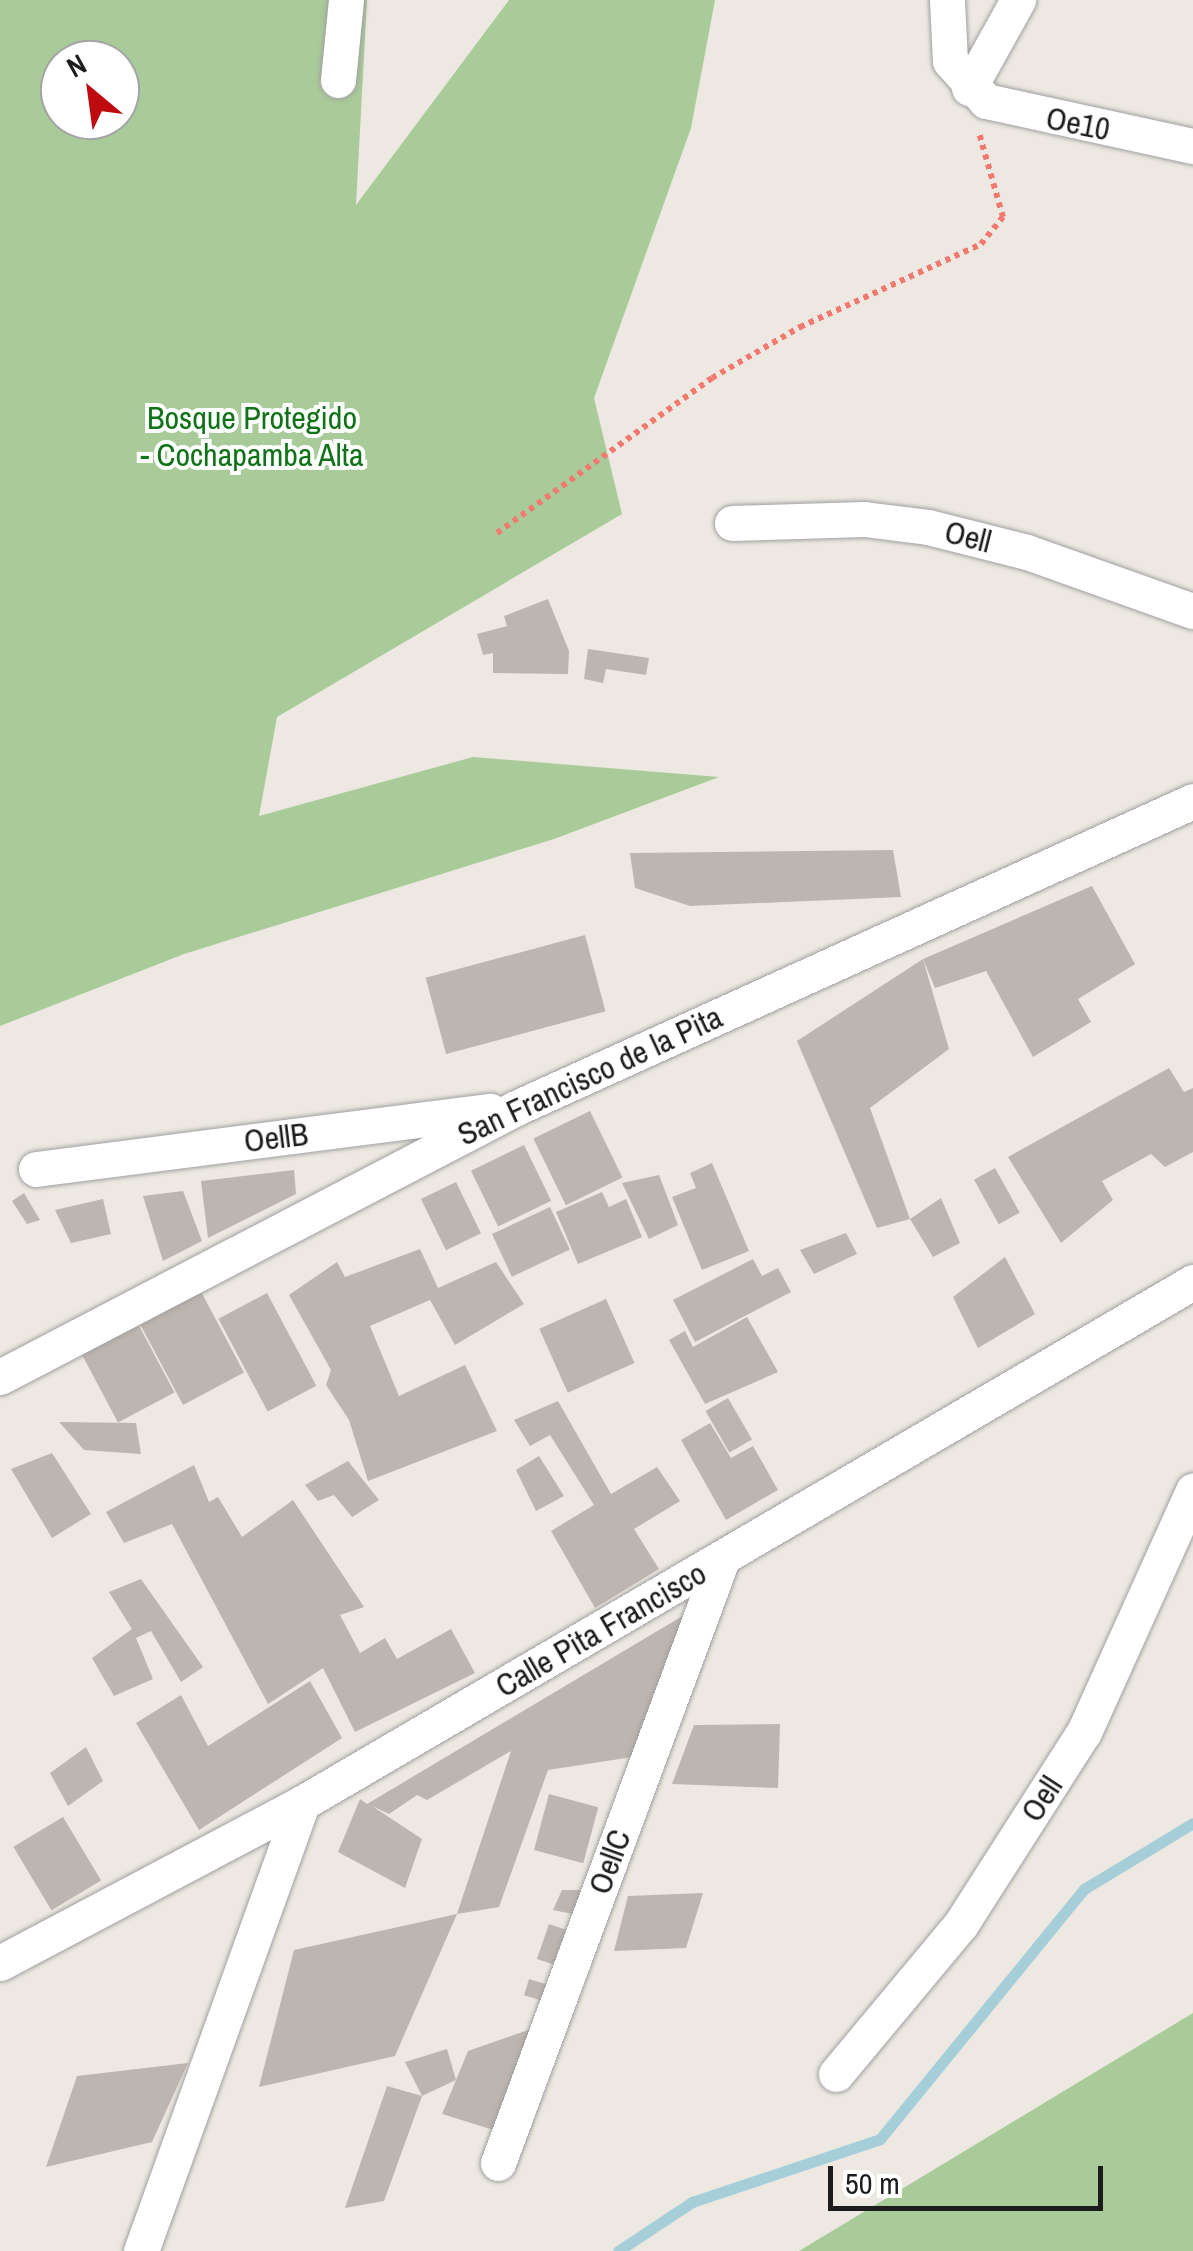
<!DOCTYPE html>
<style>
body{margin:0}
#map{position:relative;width:1193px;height:2251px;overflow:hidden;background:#ede9e2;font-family:"Archivo Narrow",sans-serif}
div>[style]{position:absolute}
.forest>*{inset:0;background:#a9ca99}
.stream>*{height:11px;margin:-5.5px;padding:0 5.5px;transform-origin:5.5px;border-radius:5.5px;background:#a5ced9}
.building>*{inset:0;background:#bdb5af;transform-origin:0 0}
.path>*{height:6px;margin-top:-3px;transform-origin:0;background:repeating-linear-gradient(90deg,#f2796f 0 5px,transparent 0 10px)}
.roads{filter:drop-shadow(0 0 2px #a0a0a0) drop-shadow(0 0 2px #a0a0a0)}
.street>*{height:35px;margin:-17.5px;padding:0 17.5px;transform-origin:17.5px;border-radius:17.5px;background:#fff}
span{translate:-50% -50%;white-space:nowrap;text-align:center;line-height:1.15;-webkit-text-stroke:8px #fff;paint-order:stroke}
.street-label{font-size:32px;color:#1c1c1c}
.park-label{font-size:32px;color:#117317}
.north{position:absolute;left:40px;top:40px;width:100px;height:100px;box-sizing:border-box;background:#fff;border:2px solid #a4a4a4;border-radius:50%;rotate:331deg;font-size:28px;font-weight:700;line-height:40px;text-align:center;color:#1c1c1c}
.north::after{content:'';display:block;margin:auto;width:35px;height:45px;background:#be0b10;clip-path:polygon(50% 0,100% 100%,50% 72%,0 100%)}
.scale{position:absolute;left:828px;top:2166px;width:275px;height:45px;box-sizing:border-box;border:5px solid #1c1c1c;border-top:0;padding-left:12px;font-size:30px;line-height:35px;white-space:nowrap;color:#1c1c1c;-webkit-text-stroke:8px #fff;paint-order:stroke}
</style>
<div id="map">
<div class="forest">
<i style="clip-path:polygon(evenodd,0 0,367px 0,356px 205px,509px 0,715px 0,691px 128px,594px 398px,622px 514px,277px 717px,259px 816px,473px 757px,719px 777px,554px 839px,184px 954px,0 1026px,0 0,60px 60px,120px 60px,120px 120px,60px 120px,60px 60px)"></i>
<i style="clip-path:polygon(1193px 2013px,1193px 2251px,799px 2251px)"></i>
</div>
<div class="stream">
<i style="left:618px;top:2251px;width:89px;rotate:-33.5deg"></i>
<i style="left:692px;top:2202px;width:198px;rotate:-18.5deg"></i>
<i style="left:880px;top:2139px;width:323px;rotate:-50.8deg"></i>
<i style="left:1084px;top:1889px;width:127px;rotate:-31.2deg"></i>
</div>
<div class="building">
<i style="clip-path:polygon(548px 599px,569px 651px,568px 674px,493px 673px,493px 653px,483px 655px,477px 634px,507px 626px,504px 616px)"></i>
<i style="clip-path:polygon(588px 649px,649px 658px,646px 675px,606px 669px,603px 683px,584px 679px)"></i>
<i style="clip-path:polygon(893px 850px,901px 897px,690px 906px,635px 888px,630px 853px)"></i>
<i style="clip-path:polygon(1092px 886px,1135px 964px,1078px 999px,1091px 1022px,1033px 1057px,986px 971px,935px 988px,923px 959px)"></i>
<i style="left:585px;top:935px;width:79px;height:165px;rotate:75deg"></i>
<i style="clip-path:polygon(923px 959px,949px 1049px,870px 1108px,910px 1219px,941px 1198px,960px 1243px,933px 1257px,910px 1219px,877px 1228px,797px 1041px)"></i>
<i style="clip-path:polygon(1169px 1068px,1184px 1092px,1193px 1088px,1193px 1152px,1165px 1167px,1151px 1154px,1102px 1181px,1113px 1200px,1061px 1243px,1008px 1157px)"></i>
<i style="left:590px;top:1111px;width:74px;height:63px;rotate:64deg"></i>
<i style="left:524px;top:1145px;width:62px;height:59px;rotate:64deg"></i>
<i style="clip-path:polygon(712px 1163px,749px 1251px,702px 1270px,672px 1197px,696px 1188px,690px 1173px)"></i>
<i style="left:995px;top:1168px;width:51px;height:24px;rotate:61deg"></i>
<i style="clip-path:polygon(294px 1170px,296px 1194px,208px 1238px,201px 1181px)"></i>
<i style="clip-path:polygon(659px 1175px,678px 1225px,649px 1239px,622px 1183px)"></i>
<i style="left:456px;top:1182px;width:57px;height:39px;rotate:64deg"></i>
<i style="clip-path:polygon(183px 1191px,202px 1241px,163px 1261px,143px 1196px)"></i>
<i style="clip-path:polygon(602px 1192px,609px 1207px,626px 1199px,642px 1237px,578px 1264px,556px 1212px)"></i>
<i style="clip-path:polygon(24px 1193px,40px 1220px,27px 1224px,12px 1201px)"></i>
<i style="clip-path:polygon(103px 1199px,111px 1234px,71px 1243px,55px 1210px)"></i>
<i style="left:550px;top:1207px;width:47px;height:64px;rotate:65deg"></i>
<i style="clip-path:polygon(846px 1233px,857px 1254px,814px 1274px,800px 1250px)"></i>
<i style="clip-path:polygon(420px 1249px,438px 1288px,496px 1262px,524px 1304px,455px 1345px,430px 1300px,370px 1326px,399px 1396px,465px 1365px,497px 1431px,368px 1481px,349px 1420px,326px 1385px,331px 1370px,289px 1295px,337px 1262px,345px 1277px)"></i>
<i style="clip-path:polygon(1005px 1257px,1035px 1314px,978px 1348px,953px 1297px)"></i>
<i style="clip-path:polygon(753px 1259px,762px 1276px,778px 1268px,791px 1292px,695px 1342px,673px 1300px)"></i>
<i style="left:198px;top:1286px;width:98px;height:69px;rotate:62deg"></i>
<i style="left:267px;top:1293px;width:105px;height:55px;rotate:62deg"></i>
<i style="left:606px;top:1299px;width:70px;height:73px;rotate:66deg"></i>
<i style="clip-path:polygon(747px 1317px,778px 1372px,705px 1404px,669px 1340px,685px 1331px,693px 1347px)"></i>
<i style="left:136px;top:1320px;width:82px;height:64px;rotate:62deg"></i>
<i style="left:728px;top:1398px;width:48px;height:26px;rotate:60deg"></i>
<i style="clip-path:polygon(558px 1401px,611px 1494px,657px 1467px,680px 1501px,634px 1529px,659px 1569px,595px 1608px,551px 1531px,594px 1505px,550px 1435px,530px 1446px,514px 1420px)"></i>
<i style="clip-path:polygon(59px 1422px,136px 1423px,141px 1454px,84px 1450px)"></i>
<i style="clip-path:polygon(710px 1423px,731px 1458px,753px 1446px,778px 1490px,726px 1520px,681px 1440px)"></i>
<i style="clip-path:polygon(52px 1453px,91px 1514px,52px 1538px,11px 1469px)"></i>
<i style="clip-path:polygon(539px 1456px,564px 1496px,536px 1511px,516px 1470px)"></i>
<i style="clip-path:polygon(348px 1461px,379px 1500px,352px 1517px,334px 1495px,318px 1501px,305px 1485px)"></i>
<i style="clip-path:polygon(194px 1465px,209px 1502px,218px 1497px,242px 1537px,293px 1500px,364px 1607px,340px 1615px,360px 1653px,385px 1638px,397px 1659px,451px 1629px,475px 1673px,355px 1732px,323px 1668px,268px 1704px,172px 1524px,124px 1543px,106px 1512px)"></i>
<i style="clip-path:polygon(141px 1579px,203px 1667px,181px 1682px,151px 1631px,136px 1638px,153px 1679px,114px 1696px,92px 1658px,132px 1629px,109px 1592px)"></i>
<i style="clip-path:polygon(696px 1608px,639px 1756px,548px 1770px,499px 1907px,457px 1914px,511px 1751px,427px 1800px,417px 1795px,389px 1814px,372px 1806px,422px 1839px,405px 1888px,338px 1852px,360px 1799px,367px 1804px)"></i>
<i style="clip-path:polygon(310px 1681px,342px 1738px,199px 1830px,136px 1723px,181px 1695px,208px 1746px)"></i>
<i style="clip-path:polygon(780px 1724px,778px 1788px,672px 1784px,694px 1725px)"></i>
<i style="clip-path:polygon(86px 1747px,103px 1781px,68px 1806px,50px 1773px)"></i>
<i style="left:549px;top:1794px;width:51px;height:58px;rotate:15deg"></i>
<i style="left:63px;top:1817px;width:74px;height:58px;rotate:59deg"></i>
<i style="clip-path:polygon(562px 1890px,586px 1890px,582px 1916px,553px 1910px)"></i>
<i style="clip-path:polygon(703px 1893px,686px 1948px,614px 1951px,628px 1896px)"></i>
<i style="clip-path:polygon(457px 1914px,395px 2056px,259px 2087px,294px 1950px)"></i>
<i style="left:549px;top:1924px;width:28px;height:37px;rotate:19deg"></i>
<i style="left:529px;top:1979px;width:31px;height:17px;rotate:17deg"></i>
<i style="clip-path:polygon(534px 2028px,500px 2132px,442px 2114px,468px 2051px)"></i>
<i style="clip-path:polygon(447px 2049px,456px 2080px,422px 2096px,405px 2062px)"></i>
<i style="clip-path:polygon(188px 2063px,152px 2142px,46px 2167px,77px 2076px)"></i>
<i style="clip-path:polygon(387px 2086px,422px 2096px,384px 2201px,345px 2208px)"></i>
</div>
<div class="path">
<i style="left:497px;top:533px;width:265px;rotate:-35.8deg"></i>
<i style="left:712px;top:378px;width:102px;rotate:-30.1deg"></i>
<i style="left:800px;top:327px;width:199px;rotate:-24.6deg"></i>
<i style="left:981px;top:244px;width:35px;rotate:-51deg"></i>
<i style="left:1003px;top:217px;width:87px;rotate:-105.9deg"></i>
</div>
<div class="roads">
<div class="street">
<i style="left:947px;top:0;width:61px;rotate:87.2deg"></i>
<i style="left:950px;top:61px;width:54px;rotate:48deg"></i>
<i style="left:986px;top:101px;width:212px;rotate:12.3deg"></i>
<i style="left:338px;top:80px;width:80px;rotate:-84.3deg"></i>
<i style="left:969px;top:88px;width:101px;rotate:-60.9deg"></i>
<i style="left:732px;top:523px;width:132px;rotate:-1.7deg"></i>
<i style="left:864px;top:519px;width:64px;rotate:7.1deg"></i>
<i style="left:928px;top:527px;width:102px;rotate:14.2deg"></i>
<i style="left:1027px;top:552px;width:176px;rotate:19.6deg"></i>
<i style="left:36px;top:1169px;width:458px;rotate:-7.3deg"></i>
<i style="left:0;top:1377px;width:582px;rotate:-27.53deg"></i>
<i style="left:516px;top:1108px;width:743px;rotate:-24.39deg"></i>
<i style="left:0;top:1963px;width:342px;rotate:-27.9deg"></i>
<i style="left:302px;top:1803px;width:1032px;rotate:-30.32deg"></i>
<i style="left:836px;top:2074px;width:195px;rotate:-50.2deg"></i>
<i style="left:961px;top:1924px;width:228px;rotate:-57.4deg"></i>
<i style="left:1084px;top:1732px;width:265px;rotate:-65.7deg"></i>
<i style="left:498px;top:2163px;width:641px;rotate:-69.64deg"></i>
<i style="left:141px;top:2251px;width:476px;rotate:-70.2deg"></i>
</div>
</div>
<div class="street-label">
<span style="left:1078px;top:124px;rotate:11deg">Oe10</span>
<span style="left:968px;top:537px;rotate:14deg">Oell</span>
<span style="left:590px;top:1076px;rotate:-25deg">San Francisco de la Pita</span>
<span style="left:276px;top:1138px;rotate:-7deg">OellB</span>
<span style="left:601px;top:1630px;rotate:-30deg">Calle Pita Francisco</span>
<span style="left:1042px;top:1799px;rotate:-57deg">Oell</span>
<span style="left:610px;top:1862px;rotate:-70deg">OellC</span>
</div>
<div class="park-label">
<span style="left:252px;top:437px">Bosque Protegido<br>- Cochapamba Alta</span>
</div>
<div class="north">N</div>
<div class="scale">50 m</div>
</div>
